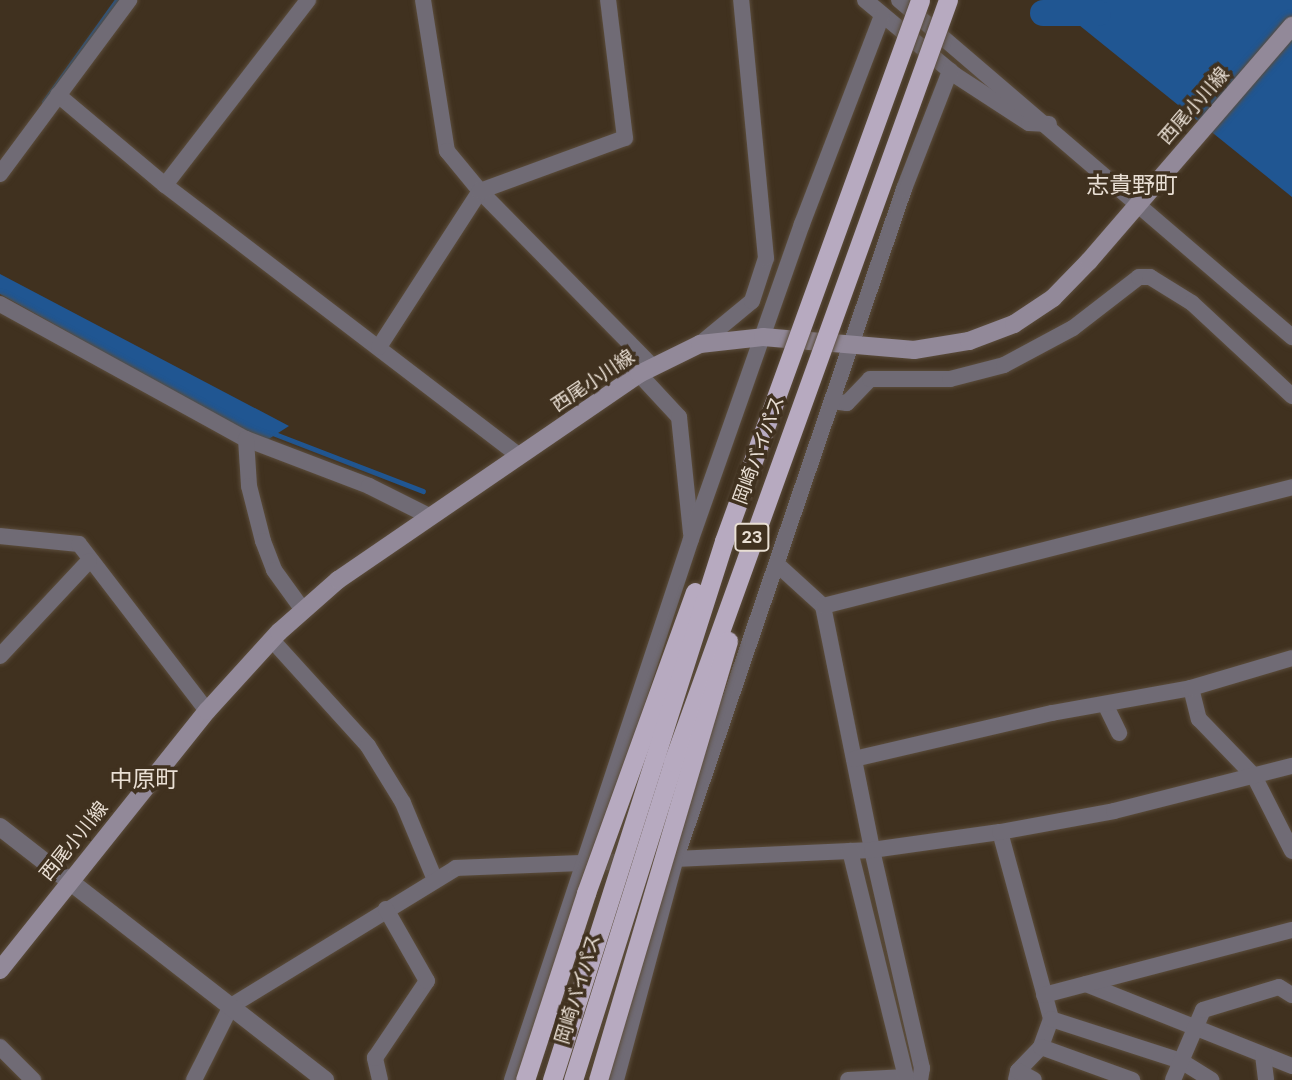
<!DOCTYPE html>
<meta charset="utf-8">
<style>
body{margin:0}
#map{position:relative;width:1292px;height:1080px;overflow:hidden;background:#40311f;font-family:"DM Sans","Noto Sans JP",sans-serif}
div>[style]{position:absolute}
.water>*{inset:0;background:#205692}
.stream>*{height:4.5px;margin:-2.25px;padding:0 2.25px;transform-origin:2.25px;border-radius:2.25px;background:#205692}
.river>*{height:26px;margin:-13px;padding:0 13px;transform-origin:13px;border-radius:13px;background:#205692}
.roads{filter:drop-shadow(0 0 2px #5b4d3c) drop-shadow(0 0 2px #5b4d3c)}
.minor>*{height:16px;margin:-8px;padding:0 8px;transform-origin:8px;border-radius:8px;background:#706b75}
.tertiary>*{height:18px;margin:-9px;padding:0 9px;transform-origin:9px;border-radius:9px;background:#706b75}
.secondary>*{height:18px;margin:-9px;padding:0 9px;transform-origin:9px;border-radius:9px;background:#928999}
.bridges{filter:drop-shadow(0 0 2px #5b4d3c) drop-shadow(0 0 2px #5b4d3c)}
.trunk-bridge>*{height:19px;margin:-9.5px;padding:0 9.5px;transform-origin:9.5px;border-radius:9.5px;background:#b7aac0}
span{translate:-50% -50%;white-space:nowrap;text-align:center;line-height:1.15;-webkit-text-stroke:7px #40311f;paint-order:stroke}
.shield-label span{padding:2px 5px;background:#40311f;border:2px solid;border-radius:5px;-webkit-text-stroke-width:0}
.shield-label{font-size:18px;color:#e9dfd4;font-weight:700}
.street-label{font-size:19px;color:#e9dfd4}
.quarter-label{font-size:23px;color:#e9dfd4}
</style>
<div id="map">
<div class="water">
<i style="clip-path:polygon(1048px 0,1292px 0,1292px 197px)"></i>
<i style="clip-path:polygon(0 274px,289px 426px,264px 442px,0 294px)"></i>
</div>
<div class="stream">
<i style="left:44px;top:102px;width:125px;rotate:-54.4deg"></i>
<i style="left:270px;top:432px;width:164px;rotate:21.1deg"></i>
</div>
<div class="river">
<i style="left:1043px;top:13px;width:55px"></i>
</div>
<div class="roads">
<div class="minor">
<i style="left:423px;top:0;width:153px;rotate:81deg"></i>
<i style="left:447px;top:151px;width:52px;rotate:50.5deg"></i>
<i style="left:480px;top:191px;width:247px;rotate:45.5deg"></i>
<i style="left:865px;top:0;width:117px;rotate:39.8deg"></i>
<i style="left:955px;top:75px;width:88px;rotate:33deg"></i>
<i style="left:1029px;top:123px;width:20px;rotate:3deg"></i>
<i style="left:899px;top:0;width:518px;rotate:40.61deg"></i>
<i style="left:58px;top:95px;width:140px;rotate:40.1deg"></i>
<i style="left:165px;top:185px;width:446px;rotate:37.4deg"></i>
<i style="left:0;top:174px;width:217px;rotate:-53.4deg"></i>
<i style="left:165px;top:185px;width:234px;rotate:-52.3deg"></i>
<i style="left:0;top:304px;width:281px;rotate:28.8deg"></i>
<i style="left:246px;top:439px;width:132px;rotate:20.9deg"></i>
<i style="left:369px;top:486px;width:67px;rotate:26.6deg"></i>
<i style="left:700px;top:344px;width:67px;rotate:-39.6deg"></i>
<i style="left:752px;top:301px;width:45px;rotate:-72deg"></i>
<i style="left:766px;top:258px;width:259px;rotate:-95.5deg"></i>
<i style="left:379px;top:347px;width:186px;rotate:-57.1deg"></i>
<i style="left:480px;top:191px;width:154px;rotate:-20.1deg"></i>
<i style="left:625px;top:138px;width:139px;rotate:-97deg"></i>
<i style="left:639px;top:374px;width:59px;rotate:47.1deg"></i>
<i style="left:679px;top:417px;width:117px;rotate:84.1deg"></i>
<i style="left:832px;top:401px;width:15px;rotate:8deg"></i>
<i style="left:847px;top:403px;width:33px;rotate:-46deg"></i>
<i style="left:870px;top:379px;width:80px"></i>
<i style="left:950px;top:379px;width:56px;rotate:-14.5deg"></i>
<i style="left:1004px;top:365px;width:78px;rotate:-28.2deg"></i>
<i style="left:1073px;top:328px;width:83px;rotate:-37.7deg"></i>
<i style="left:1139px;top:277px;width:11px"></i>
<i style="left:1150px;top:277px;width:49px;rotate:31.8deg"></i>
<i style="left:1192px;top:303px;width:137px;rotate:42.9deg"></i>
<i style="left:246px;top:439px;width:47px;rotate:86.3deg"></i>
<i style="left:249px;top:486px;width:57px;rotate:75.7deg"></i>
<i style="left:263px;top:541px;width:31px;rotate:69deg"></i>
<i style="left:274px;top:570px;width:49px;rotate:54.1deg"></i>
<i style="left:0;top:536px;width:79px;rotate:5.8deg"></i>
<i style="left:79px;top:544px;width:210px;rotate:52.5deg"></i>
<i style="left:779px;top:566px;width:59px;rotate:42.3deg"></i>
<i style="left:823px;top:606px;width:249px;rotate:78.6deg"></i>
<i style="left:872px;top:850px;width:224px;rotate:77.1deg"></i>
<i style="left:922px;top:1068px;width:12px;rotate:99deg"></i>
<i style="left:823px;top:606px;width:484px;rotate:-14.2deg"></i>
<i style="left:272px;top:640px;width:143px;rotate:47.8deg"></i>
<i style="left:368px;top:746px;width:67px;rotate:58.4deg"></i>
<i style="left:403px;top:803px;width:83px;rotate:67.4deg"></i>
<i style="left:0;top:656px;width:130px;rotate:-46.9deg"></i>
<i style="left:1191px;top:688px;width:32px;rotate:76deg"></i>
<i style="left:1199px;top:719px;width:79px;rotate:46deg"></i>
<i style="left:1254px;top:776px;width:84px;rotate:63.1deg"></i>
<i style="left:1106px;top:706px;width:30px;rotate:64deg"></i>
<i style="left:854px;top:759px;width:203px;rotate:-13.1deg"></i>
<i style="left:1052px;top:713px;width:141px;rotate:-10.2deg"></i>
<i style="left:1191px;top:688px;width:105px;rotate:-16.5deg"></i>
<i style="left:1000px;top:832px;width:194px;rotate:74.7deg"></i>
<i style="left:1051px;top:1019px;width:30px;rotate:110deg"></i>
<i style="left:1041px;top:1047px;width:33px;rotate:134deg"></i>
<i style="left:1018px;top:1071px;width:9px;rotate:103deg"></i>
<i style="left:653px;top:860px;width:219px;rotate:-2.6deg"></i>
<i style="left:872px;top:850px;width:129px;rotate:-8deg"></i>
<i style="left:1000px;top:832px;width:116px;rotate:-10.4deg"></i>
<i style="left:1114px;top:811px;width:184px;rotate:-14.2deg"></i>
<i style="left:1086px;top:984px;width:222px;rotate:21.7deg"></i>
<i style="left:1044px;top:995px;width:256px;rotate:-14.7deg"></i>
<i style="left:1051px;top:1019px;width:137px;rotate:17.9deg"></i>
<i style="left:1181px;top:1061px;width:36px;rotate:32deg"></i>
<i style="left:0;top:1047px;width:47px;rotate:45deg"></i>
<i style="left:1041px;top:1047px;width:97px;rotate:19.9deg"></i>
<i style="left:1263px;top:1055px;width:25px;rotate:83deg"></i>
<i style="left:1018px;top:1071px;width:18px;rotate:29deg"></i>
<i style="left:194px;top:1080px;width:83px;rotate:-63.4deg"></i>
<i style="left:231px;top:1006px;width:264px;rotate:-31.5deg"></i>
<i style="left:456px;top:868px;width:174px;rotate:-2.3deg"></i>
<i style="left:380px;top:1080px;width:23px;rotate:-103deg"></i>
<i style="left:375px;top:1058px;width:93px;rotate:-56deg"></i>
<i style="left:427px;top:981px;width:83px;rotate:-119.7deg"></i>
<i style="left:512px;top:1080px;width:570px;rotate:-71.69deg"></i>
<i style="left:691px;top:539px;width:334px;rotate:-70.6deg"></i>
<i style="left:802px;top:224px;width:221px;rotate:-69deg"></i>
<i style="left:616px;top:1080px;width:230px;rotate:-74.9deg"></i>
<i style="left:676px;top:858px;width:707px;rotate:-71.18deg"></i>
<i style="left:904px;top:189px;width:127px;rotate:-68.7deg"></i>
<i style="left:848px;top:1080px;width:58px;rotate:-3deg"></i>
<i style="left:906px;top:1077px;width:233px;rotate:-103.9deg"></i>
<i style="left:1173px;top:1080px;width:76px;rotate:-66.8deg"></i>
<i style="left:1203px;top:1010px;width:79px;rotate:-16.8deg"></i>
<i style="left:1279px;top:987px;width:15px;rotate:32deg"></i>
</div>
<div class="tertiary">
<i style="left:0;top:827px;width:412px;rotate:37.9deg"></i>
</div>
<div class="secondary">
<i style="left:0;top:970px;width:332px;rotate:-51.4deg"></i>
<i style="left:207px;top:711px;width:107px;rotate:-47.7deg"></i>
<i style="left:279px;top:632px;width:79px;rotate:-41.4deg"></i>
<i style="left:338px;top:580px;width:365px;rotate:-34.4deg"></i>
<i style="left:639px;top:374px;width:68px;rotate:-26.2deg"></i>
<i style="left:700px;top:344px;width:63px;rotate:-6.3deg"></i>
<i style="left:763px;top:337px;width:152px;rotate:4.9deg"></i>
<i style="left:914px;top:350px;width:56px;rotate:-9.3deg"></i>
<i style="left:969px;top:341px;width:48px;rotate:-20.7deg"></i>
<i style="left:1014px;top:324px;width:47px;rotate:-33.7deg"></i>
<i style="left:1053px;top:298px;width:52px;rotate:-45.8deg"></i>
<i style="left:1089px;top:261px;width:311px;rotate:-49.2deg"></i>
</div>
</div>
<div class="bridges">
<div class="trunk-bridge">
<i style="left:525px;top:1080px;width:197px;rotate:-71.9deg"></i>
<i style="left:586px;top:893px;width:320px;rotate:-70.1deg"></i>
<i style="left:552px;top:1080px;width:566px;rotate:-72.3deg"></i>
<i style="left:724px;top:541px;width:575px;rotate:-70.08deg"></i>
<i style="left:573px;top:1080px;width:333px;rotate:-72.5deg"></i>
<i style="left:673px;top:762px;width:810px;rotate:-70.16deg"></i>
<i style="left:598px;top:1080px;width:458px;rotate:-73.5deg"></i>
</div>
</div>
<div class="shield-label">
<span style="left:752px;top:537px">23</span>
</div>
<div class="street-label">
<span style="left:1194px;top:106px;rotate:-49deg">西尾小川線</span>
<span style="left:593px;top:381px;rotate:-34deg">西尾小川線</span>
<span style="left:759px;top:450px;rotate:-70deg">岡崎バイパス</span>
<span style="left:74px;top:841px;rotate:-51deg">西尾小川線</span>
<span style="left:578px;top:989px;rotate:-73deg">岡崎バイパス</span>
</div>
<div class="quarter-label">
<span style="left:1132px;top:185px">志貴野町</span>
<span style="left:144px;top:779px">中原町</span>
</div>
</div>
